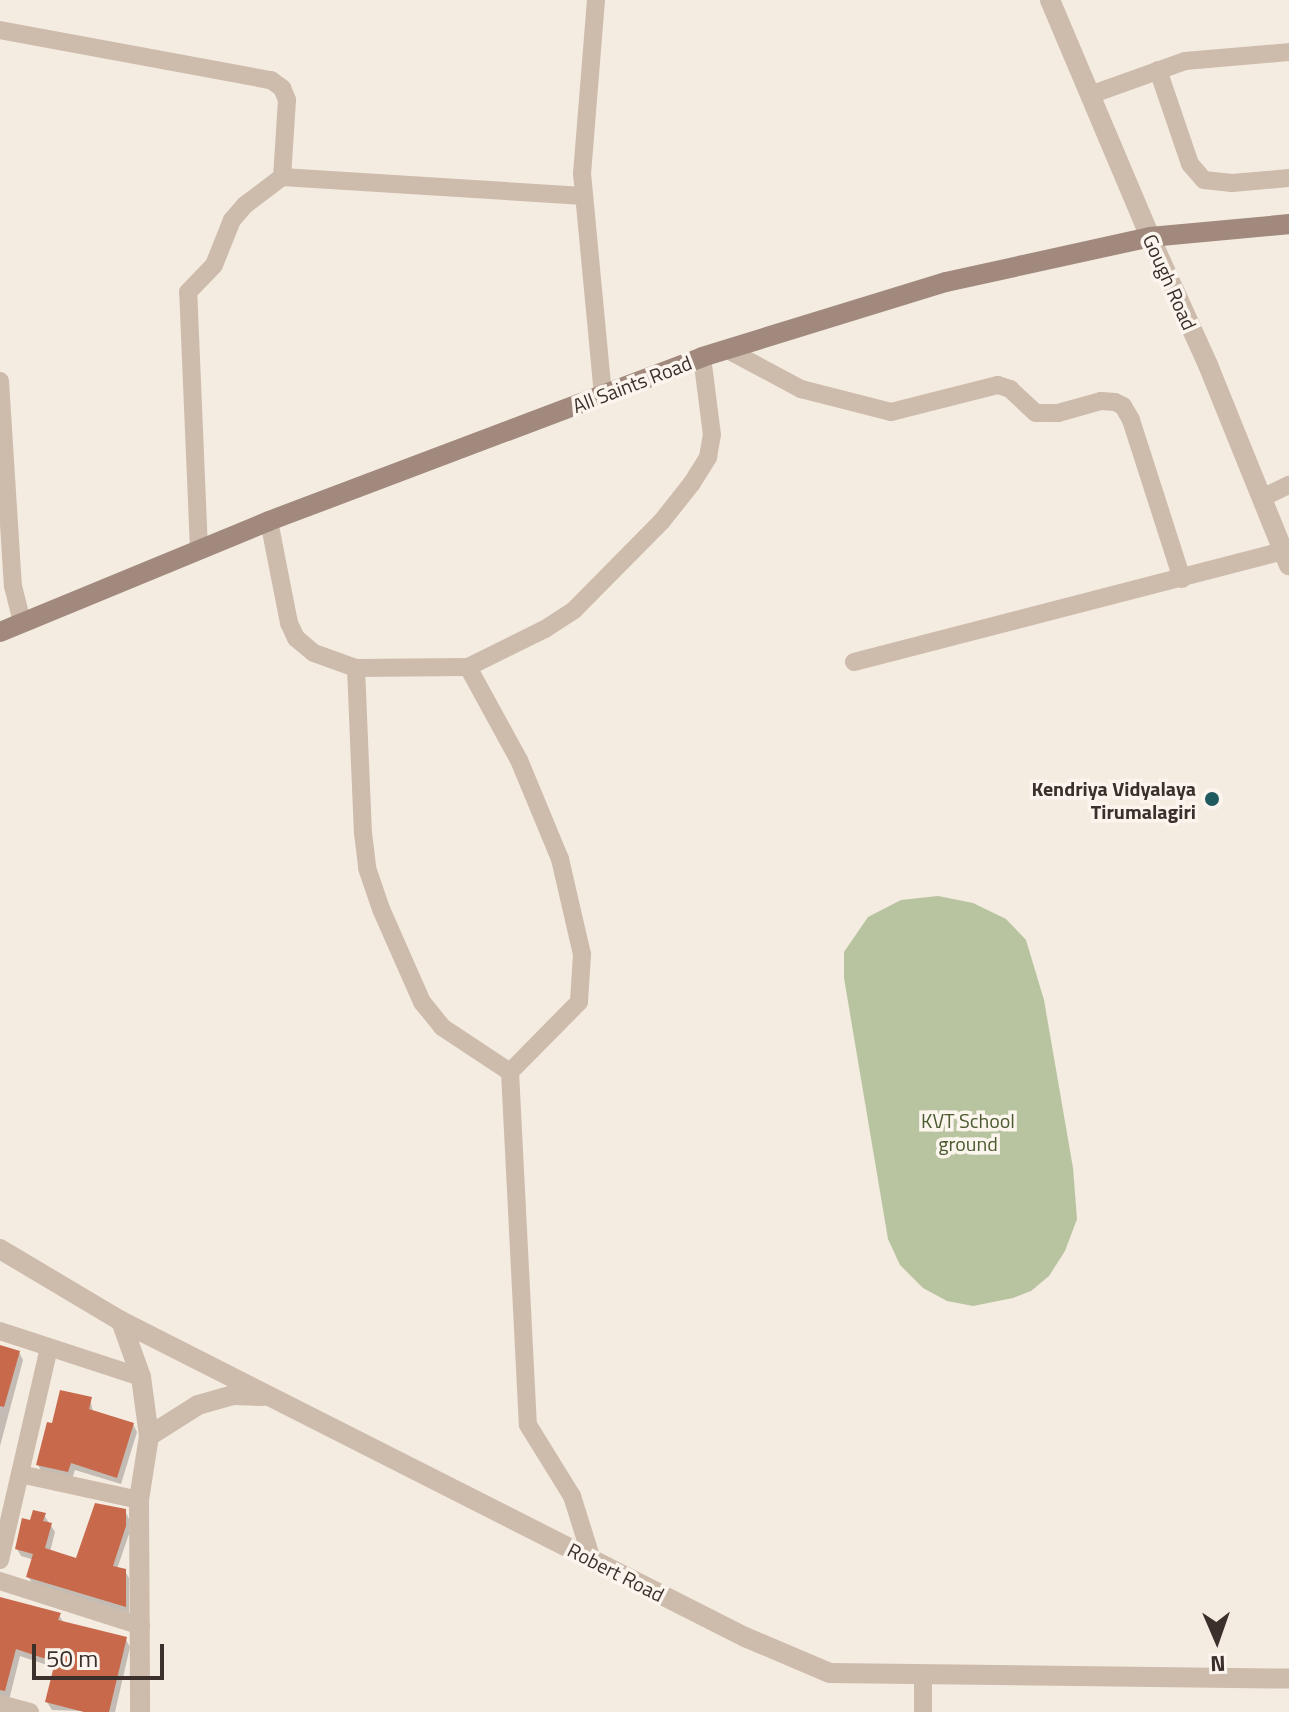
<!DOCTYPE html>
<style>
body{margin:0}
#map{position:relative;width:1289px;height:1712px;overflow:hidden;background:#f4ebe1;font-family:"Titillium Web",sans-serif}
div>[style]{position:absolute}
.green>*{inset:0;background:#b8c4a0}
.shadow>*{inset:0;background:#0003}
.building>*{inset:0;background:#c8694b}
.minor>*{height:18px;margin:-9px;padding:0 9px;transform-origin:9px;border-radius:9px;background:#cdbbac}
.tertiary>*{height:20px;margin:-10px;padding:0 10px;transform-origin:10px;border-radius:10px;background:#cdbbac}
.secondary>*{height:20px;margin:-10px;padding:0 10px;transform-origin:10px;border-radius:10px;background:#a18a7d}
.dots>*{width:22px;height:22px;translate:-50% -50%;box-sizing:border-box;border:4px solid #fbf5ee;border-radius:50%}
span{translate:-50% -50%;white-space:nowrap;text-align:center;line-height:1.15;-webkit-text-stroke:7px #fbf5ee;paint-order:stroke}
.street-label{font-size:20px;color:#3b302b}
.poi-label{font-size:20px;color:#3b302b;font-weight:700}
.right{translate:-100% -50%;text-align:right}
.park-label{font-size:20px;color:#4a5a2e}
.north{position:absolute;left:1177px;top:1600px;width:80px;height:80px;-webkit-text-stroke:6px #fbf5ee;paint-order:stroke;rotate:178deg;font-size:22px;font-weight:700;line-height:32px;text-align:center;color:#3b302b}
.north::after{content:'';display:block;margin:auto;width:28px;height:36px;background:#3b302b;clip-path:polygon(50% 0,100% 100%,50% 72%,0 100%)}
.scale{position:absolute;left:32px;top:1644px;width:132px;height:36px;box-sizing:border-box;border:4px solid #3b302b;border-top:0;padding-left:10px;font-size:24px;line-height:28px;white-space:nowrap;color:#3b302b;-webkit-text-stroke:6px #fbf5ee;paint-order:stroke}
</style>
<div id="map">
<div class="green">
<i style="clip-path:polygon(938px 896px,973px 903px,1006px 919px,1026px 940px,1044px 1000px,1073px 1168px,1077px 1219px,1065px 1251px,1049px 1276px,1031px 1291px,1013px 1298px,973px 1306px,947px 1301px,923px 1288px,900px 1265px,888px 1239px,844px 978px,844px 952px,868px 917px,901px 900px)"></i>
</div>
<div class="shadow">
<i style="clip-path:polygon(0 1347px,19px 1352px,23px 1360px,0 1446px)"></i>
<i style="clip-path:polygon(90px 1398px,93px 1412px,133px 1424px,137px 1432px,121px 1484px,75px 1470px,72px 1479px,42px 1472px,38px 1465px,54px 1426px)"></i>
<i style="clip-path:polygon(125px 1511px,129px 1519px,129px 1534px,117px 1569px,125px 1571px,129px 1578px,129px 1613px,33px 1584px,28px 1577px,34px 1560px,21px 1556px,17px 1549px,31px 1522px,44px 1515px,55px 1532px,50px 1552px,78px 1561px)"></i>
<i style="clip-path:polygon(0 1610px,59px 1615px,64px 1623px,125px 1638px,130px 1647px,115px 1712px,52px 1710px,47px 1702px,56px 1668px,20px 1656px,9px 1700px,0 1699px)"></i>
</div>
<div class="building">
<i style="clip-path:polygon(0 1345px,20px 1351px,4px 1407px,0 1406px)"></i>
<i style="clip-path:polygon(60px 1390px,92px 1397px,89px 1409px,134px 1423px,117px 1478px,71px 1463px,68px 1472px,36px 1465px,47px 1422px,52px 1423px)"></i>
<i style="clip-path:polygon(95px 1503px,126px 1509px,126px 1526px,113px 1566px,126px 1569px,126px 1607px,26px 1577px,33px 1554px,15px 1549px,22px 1518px,30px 1520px,33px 1510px,46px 1513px,43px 1521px,52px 1523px,45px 1548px,76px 1558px)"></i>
<i style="clip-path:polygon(0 1597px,61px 1613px,58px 1620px,127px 1637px,109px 1712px,84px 1712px,45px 1702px,55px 1662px,16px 1649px,5px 1691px,0 1690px)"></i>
</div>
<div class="minor">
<i style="left:596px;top:0;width:174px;rotate:94.6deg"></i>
<i style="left:582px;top:173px;width:223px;rotate:84.6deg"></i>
<i style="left:0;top:30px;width:276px;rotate:10.5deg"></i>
<i style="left:271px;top:80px;width:14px;rotate:36deg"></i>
<i style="left:282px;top:88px;width:13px;rotate:67deg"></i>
<i style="left:287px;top:100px;width:77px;rotate:93.7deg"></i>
<i style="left:1158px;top:70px;width:99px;rotate:71.2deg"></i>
<i style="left:1190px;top:164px;width:21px;rotate:49deg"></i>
<i style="left:1204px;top:180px;width:28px;rotate:6deg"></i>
<i style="left:1232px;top:183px;width:57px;rotate:-5deg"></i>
<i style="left:1090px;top:95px;width:101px;rotate:-19.7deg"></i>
<i style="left:1185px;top:61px;width:104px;rotate:-4.9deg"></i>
<i style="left:730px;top:351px;width:81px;rotate:28.2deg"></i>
<i style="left:801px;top:389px;width:93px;rotate:14.3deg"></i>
<i style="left:891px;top:412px;width:110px;rotate:-14.2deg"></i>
<i style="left:998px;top:385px;width:13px;rotate:18deg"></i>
<i style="left:1010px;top:389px;width:35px;rotate:43deg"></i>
<i style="left:1036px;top:413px;width:22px"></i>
<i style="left:1058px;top:413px;width:45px;rotate:-15.6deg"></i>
<i style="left:1101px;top:401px;width:14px;rotate:4deg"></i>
<i style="left:1115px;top:402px;width:9px;rotate:27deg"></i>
<i style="left:1123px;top:406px;width:16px;rotate:60deg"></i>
<i style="left:1131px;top:420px;width:167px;rotate:72.2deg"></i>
<i style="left:0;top:381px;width:205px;rotate:86.4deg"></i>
<i style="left:13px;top:586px;width:38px;rotate:76deg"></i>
<i style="left:1262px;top:498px;width:30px;rotate:-26deg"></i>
<i style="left:269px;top:521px;width:104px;rotate:78.9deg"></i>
<i style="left:289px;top:623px;width:17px;rotate:65deg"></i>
<i style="left:296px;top:638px;width:23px;rotate:40deg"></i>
<i style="left:314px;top:653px;width:45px;rotate:19.7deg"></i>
<i style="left:356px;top:668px;width:112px;rotate:-0.5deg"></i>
<i style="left:468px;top:667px;width:86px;rotate:-26.3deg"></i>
<i style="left:545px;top:629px;width:35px;rotate:-33deg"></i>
<i style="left:574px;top:610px;width:125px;rotate:-45.3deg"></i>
<i style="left:662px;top:521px;width:48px;rotate:-51.7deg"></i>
<i style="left:692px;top:483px;width:31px;rotate:-58deg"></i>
<i style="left:708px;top:457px;width:22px;rotate:-80deg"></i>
<i style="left:712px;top:435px;width:79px;rotate:-97.3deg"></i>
<i style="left:199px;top:550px;width:258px;rotate:-92.4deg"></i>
<i style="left:188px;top:292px;width:37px;rotate:-46deg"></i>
<i style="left:214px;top:265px;width:48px;rotate:-68.2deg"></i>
<i style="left:232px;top:220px;width:20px;rotate:-49deg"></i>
<i style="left:245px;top:205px;width:46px;rotate:-37.1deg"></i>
<i style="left:282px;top:177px;width:302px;rotate:3.6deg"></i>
<i style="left:854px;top:662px;width:443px;rotate:-14.5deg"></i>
<i style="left:468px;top:667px;width:106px;rotate:61.3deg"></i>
<i style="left:519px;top:760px;width:107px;rotate:67.5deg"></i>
<i style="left:560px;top:859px;width:98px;rotate:77deg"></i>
<i style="left:582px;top:954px;width:48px;rotate:93.6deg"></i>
<i style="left:579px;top:1002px;width:98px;rotate:134.6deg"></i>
<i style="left:356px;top:668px;width:165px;rotate:87.6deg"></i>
<i style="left:363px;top:833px;width:35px;rotate:83deg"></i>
<i style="left:367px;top:868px;width:43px;rotate:71.1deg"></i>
<i style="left:381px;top:909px;width:102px;rotate:66.2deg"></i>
<i style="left:422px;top:1002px;width:32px;rotate:51deg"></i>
<i style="left:442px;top:1027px;width:82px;rotate:33.5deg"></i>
<i style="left:510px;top:1072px;width:353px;rotate:87.1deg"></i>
<i style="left:528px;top:1425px;width:84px;rotate:58.2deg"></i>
<i style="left:572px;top:1496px;width:67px;rotate:72.6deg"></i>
<i style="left:0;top:1331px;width:148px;rotate:18.1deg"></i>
<i style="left:20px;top:1474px;width:122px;rotate:12.3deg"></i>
<i style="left:0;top:1560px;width:218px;rotate:-77deg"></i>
<i style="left:0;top:1581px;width:148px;rotate:17.7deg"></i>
<i style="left:0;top:1704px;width:31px;rotate:15deg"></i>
<i style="left:923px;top:1712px;width:37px;rotate:-90deg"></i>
</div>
<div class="tertiary">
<i style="left:1050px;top:0;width:257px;rotate:67.1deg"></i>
<i style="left:1150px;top:237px;width:141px;rotate:65.6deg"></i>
<i style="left:1208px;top:365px;width:216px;rotate:68deg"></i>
<i style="left:0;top:1249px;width:141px;rotate:30.8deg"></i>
<i style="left:121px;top:1321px;width:699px;rotate:26.86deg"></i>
<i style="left:745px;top:1637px;width:92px;rotate:23deg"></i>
<i style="left:830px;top:1673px;width:459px;rotate:0.7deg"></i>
<i style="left:121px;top:1321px;width:59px;rotate:70.3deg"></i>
<i style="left:141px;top:1377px;width:60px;rotate:82.3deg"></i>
<i style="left:149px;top:1436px;width:65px;rotate:98.9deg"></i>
<i style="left:139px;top:1500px;width:212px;rotate:89.7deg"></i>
<i style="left:149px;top:1436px;width:58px;rotate:-32.3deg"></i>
<i style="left:198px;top:1405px;width:37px;rotate:-16deg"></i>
<i style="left:234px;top:1395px;width:29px;rotate:2deg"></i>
</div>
<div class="secondary">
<i style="left:0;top:632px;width:291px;rotate:-22.4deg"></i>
<i style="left:269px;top:521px;width:463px;rotate:-20.7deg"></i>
<i style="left:702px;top:357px;width:255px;rotate:-17.1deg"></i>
<i style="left:946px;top:282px;width:209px;rotate:-12.4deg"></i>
<i style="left:1150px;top:237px;width:140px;rotate:-5.3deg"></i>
</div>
<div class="dots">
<i style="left:1212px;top:799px;background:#1f5a5e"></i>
</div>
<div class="street-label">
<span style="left:1170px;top:282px;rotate:66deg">Gough Road</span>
<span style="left:632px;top:384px;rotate:-21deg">All Saints Road</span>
<span style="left:616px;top:1572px;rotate:27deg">Robert Road</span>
</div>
<div class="poi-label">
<span class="right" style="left:1196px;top:800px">Kendriya Vidyalaya<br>Tirumalagiri</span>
</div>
<div class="park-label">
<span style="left:968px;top:1132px">KVT School<br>ground</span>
</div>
<div class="north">N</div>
<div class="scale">50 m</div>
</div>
